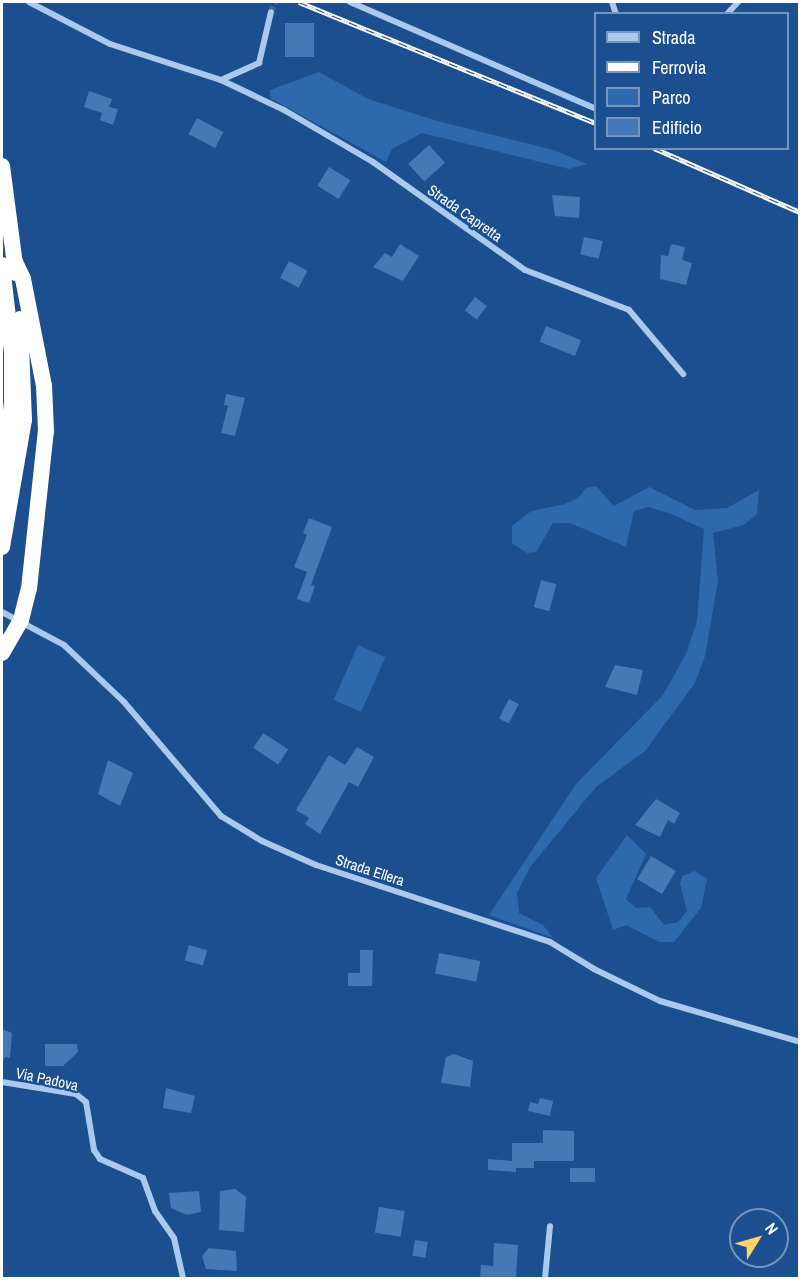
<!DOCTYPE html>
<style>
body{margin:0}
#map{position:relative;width:801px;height:1280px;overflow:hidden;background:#1b4f8f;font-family:"Archivo Narrow",sans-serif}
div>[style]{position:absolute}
.green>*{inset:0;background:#2e69ad;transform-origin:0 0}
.building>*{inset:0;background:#4478b7;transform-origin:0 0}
.street-tunnel>*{height:6px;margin-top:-3px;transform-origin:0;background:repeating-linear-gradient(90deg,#3d69a0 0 6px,transparent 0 9px)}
.street>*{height:6px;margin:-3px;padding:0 3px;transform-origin:3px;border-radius:3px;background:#a9c9ee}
.highway>*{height:16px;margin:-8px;padding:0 8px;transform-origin:8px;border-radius:8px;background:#fff}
.rail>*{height:5px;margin-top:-2.5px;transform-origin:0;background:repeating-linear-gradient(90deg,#1b4f8f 0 9px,#fff 0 18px);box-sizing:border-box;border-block:2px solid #fff}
span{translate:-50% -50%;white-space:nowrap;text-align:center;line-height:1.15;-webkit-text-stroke:4.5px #1b4f8f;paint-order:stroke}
.street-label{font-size:15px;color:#fff}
.frame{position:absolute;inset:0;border:3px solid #fff;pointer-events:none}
.legend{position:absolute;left:594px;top:12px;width:195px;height:138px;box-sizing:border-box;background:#1b4f8f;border:2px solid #7695bc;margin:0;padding:8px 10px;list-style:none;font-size:18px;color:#fff}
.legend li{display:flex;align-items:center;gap:12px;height:30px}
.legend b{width:30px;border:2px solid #7695bc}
.north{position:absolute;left:729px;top:1208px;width:60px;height:60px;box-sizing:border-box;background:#1b4f8f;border:2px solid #7695bc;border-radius:50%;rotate:53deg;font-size:16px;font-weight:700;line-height:24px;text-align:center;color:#fff}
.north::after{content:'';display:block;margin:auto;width:21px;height:27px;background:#ffd166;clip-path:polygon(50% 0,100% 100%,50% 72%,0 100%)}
</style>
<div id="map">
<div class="green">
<i style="clip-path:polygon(319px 72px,368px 99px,434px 120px,554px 150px,587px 164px,569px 169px,422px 133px,392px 149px,386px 162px,270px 98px,270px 90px)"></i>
<i style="clip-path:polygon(596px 486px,614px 506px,649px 487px,695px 510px,727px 508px,759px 490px,757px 514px,744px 525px,713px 533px,718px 581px,705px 656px,695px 683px,645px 751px,596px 787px,530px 867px,517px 893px,519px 913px,543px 925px,553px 938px,489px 915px,576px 784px,663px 695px,686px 654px,697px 621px,704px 529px,671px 514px,649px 507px,634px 511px,626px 547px,570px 523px,553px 523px,536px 552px,527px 553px,512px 543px,512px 526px,531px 511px,565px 504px,578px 498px,586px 488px)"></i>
<i style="left:358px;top:645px;width:30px;height:60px;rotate:24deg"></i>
<i style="clip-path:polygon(627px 835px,646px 854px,626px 899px,636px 908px,650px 907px,664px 925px,678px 922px,687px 911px,680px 883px,682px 876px,695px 871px,707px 879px,701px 908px,674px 942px,659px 942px,626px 925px,613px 930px,596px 878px)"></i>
</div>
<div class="building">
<i style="left:285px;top:23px;width:29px;height:34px"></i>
<i style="clip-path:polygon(89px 91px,112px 99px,109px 107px,118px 109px,113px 125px,100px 120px,102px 113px,84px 107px)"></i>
<i style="left:197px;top:118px;width:30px;height:18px;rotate:28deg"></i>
<i style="left:429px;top:145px;width:24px;height:28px;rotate:48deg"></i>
<i style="left:329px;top:167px;width:25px;height:22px;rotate:32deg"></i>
<i style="clip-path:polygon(552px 195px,580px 197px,579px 218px,555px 216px)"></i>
<i style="left:584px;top:237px;width:19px;height:18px;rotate:12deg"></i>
<i style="clip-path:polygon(400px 244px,419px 256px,403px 281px,373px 267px,385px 253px,392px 257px)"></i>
<i style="clip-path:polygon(671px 244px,685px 247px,682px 260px,692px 263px,686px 285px,660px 279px,661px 255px,668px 256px)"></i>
<i style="left:289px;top:261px;width:21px;height:19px;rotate:28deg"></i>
<i style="left:475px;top:297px;width:15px;height:17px;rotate:37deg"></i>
<i style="left:546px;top:326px;width:38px;height:17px;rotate:22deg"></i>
<i style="clip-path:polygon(226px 394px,245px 398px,235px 436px,221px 433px,228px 406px,224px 405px)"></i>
<i style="clip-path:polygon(309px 518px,332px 527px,311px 585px,315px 586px,309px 603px,297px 599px,307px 572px,294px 567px,307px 535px,303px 533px)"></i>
<i style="left:541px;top:580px;width:16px;height:28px;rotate:15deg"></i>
<i style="clip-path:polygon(615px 665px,643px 670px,637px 695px,605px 687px)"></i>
<i style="left:509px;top:699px;width:11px;height:22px;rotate:27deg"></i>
<i style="left:263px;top:733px;width:30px;height:18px;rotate:33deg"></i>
<i style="clip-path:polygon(357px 747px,374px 757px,358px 787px,349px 782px,320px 834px,305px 824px,309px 818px,296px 810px,329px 755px,345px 765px)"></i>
<i style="clip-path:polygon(108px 760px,133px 773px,120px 806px,98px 794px)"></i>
<i style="clip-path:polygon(656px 799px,680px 813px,674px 824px,668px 820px,660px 837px,635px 825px)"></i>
<i style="left:651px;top:856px;width:29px;height:27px;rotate:31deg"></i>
<i style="left:189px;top:945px;width:19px;height:16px;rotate:16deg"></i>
<i style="clip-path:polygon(360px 950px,373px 950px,372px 986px,348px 986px,348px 973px,360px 973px)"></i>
<i style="left:439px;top:953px;width:42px;height:21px;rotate:11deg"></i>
<i style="clip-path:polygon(2px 1029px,12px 1033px,10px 1058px,5px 1057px,3px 1062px)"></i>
<i style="clip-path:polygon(45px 1044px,77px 1044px,78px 1052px,63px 1066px,45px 1066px)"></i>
<i style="clip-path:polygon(454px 1054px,473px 1061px,470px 1087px,441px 1083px,446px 1057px)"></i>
<i style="clip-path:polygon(166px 1088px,195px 1096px,191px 1113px,163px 1108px)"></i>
<i style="clip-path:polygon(540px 1098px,553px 1101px,550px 1116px,528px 1111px,530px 1102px,538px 1104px)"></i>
<i style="clip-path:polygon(543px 1130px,574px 1131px,574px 1161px,534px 1161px,534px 1168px,516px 1168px,516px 1172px,488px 1170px,488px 1159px,512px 1161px,512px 1143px,543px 1143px)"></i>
<i style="left:570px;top:1168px;width:25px;height:14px"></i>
<i style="clip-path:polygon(235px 1189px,246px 1197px,244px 1232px,219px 1230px,220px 1191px)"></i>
<i style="clip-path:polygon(199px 1191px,201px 1212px,187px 1215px,171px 1208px,169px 1193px)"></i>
<i style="left:379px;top:1207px;width:26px;height:26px;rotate:9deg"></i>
<i style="left:415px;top:1240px;width:13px;height:16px;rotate:9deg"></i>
<i style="clip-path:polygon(494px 1243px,518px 1245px,516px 1278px,480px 1278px,481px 1265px,493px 1266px)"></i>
<i style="clip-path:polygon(209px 1248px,236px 1251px,237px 1271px,206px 1269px,202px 1256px)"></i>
</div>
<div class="street-tunnel">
<i style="left:271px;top:12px;width:11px;rotate:-68deg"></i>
</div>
<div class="street">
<i style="left:29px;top:2px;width:91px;rotate:27.4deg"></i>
<i style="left:110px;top:44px;width:117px;rotate:18deg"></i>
<i style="left:221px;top:80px;width:42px;rotate:-24.1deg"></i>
<i style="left:259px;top:63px;width:52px;rotate:-76.8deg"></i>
<i style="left:350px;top:2px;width:268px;rotate:23.5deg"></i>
<i style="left:612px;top:2px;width:13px;rotate:72deg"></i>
<i style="left:727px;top:14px;width:16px;rotate:-47deg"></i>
<i style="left:221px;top:80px;width:70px;rotate:25.5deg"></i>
<i style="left:284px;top:110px;width:103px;rotate:30.3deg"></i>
<i style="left:373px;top:162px;width:186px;rotate:35.4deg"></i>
<i style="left:525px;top:270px;width:111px;rotate:21deg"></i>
<i style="left:629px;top:310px;width:84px;rotate:49.8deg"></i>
<i style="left:2px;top:612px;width:70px;rotate:28deg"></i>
<i style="left:64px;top:645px;width:83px;rotate:43.5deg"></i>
<i style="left:124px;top:702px;width:150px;rotate:49.6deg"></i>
<i style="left:221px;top:816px;width:48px;rotate:31.4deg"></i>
<i style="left:262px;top:841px;width:59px;rotate:24deg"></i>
<i style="left:316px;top:865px;width:246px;rotate:18.2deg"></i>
<i style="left:550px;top:942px;width:52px;rotate:31.5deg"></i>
<i style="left:594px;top:969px;width:73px;rotate:25.9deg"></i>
<i style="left:660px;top:1001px;width:146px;rotate:16.3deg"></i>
<i style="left:2px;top:1082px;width:75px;rotate:9.2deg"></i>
<i style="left:76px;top:1094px;width:13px;rotate:39deg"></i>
<i style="left:86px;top:1102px;width:49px;rotate:80.5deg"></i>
<i style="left:94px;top:1150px;width:11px;rotate:56deg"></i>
<i style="left:100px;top:1159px;width:47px;rotate:23.8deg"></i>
<i style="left:143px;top:1178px;width:35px;rotate:70deg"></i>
<i style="left:155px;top:1211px;width:33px;rotate:55deg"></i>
<i style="left:174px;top:1238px;width:41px;rotate:77.3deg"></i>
<i style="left:545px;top:1278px;width:52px;rotate:-84.5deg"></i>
</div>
<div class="highway">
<i style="left:2px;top:166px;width:108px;rotate:82.5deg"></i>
<i style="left:2px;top:265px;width:89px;rotate:83.5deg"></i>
<i style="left:12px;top:353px;width:49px;rotate:90deg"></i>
<i style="left:12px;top:402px;width:91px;rotate:96.3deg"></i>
<i style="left:2px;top:547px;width:129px;rotate:-80.2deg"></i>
<i style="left:24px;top:420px;width:101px;rotate:-92.3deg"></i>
<i style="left:2px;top:653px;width:38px;rotate:-60deg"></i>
<i style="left:21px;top:620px;width:32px;rotate:-76deg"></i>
<i style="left:29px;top:589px;width:159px;rotate:-83.9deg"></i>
<i style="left:46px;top:431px;width:45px;rotate:-92.5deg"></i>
<i style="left:44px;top:386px;width:109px;rotate:-101.1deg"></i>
<i style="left:23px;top:279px;width:19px;rotate:-115deg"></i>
</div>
<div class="rail">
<i style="left:299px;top:2px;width:321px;rotate:22.2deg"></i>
<i style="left:654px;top:148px;width:159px;rotate:23.7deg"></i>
</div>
<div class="street-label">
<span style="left:465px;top:213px;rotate:35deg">Strada Capretta</span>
<span style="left:370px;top:870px;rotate:18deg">Strada Ellera</span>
<span style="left:47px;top:1079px;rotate:12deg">Via Padova</span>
</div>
<div class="frame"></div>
<ul class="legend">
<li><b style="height:8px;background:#a9c9ee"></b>Strada</li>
<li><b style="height:8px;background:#fff"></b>Ferrovia</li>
<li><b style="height:16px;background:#2e69ad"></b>Parco</li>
<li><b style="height:16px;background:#4478b7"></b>Edificio</li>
</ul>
<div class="north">N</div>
</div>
